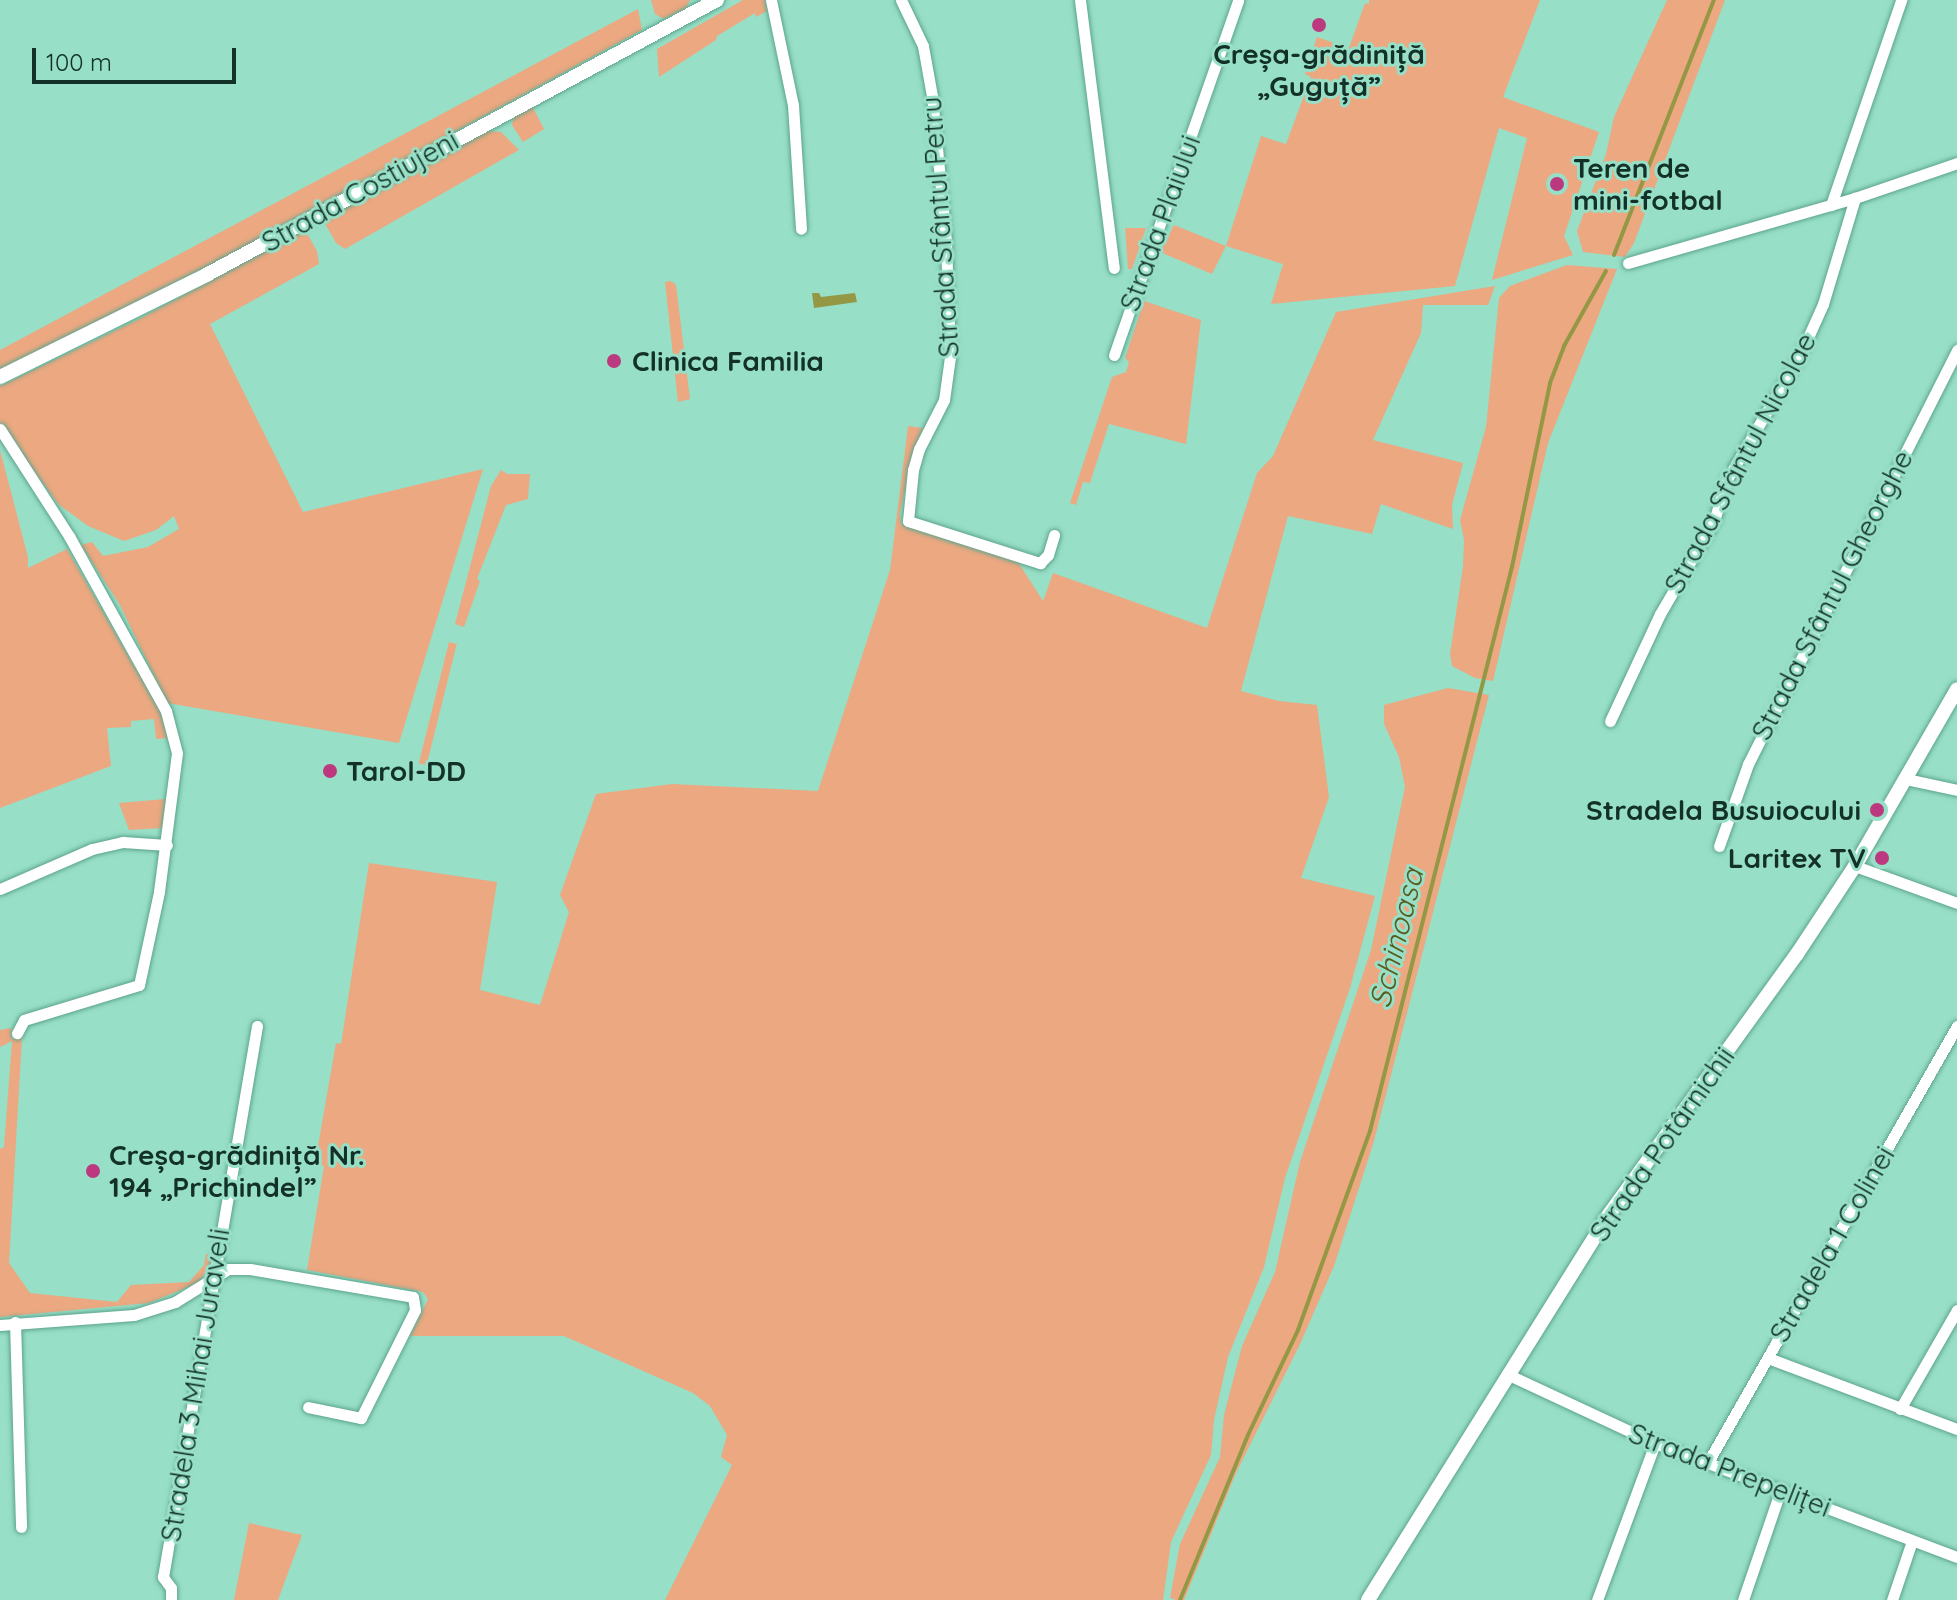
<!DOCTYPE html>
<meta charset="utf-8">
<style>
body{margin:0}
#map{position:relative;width:1957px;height:1600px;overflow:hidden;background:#97dfc6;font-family:Quicksand,sans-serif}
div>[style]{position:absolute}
.green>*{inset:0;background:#eca881;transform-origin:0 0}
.water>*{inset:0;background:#949744}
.stream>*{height:4px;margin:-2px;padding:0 2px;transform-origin:2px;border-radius:2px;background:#949744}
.roads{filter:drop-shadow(0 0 2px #5da48d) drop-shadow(0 0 2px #5da48d)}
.minor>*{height:11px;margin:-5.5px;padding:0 5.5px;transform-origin:5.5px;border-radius:5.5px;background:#fff}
.tertiary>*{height:14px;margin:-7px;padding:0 7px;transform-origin:7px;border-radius:7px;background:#fff}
.dots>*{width:22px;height:22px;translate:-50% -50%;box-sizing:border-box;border:4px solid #97dfc6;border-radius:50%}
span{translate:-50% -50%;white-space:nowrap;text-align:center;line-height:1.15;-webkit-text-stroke:6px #97dfc6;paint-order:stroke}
.poi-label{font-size:28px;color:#133128;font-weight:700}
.left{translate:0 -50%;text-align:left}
.right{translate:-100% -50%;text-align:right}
.street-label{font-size:28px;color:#133128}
.water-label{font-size:30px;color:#595b1f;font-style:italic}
.scale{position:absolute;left:32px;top:48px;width:204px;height:36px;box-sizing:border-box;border:4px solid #133128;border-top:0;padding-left:10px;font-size:24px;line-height:28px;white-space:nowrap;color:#133128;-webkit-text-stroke:6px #97dfc6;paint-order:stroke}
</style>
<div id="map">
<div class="green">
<i style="clip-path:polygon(651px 0,690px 0,686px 8px,664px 19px,655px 14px)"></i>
<i style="clip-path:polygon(743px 0,765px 0,767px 11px,756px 17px,755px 13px,717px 36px,716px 40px,659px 77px,657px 49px)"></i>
<i style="clip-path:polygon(1369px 0,1540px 0,1503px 97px,1599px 132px,1564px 236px,1573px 255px,1492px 280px,1527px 138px,1499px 128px,1455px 286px,1271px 304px,1283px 264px,1226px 246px,1212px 274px,1160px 252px,1174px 225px,1226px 246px,1261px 136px,1286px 144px,1311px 77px,1305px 74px,1317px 37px,1349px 48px,1365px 3px,1369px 4px)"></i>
<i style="clip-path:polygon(1667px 0,1725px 0,1634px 243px,1625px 257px,1583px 252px,1577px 231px,1606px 154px,1614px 117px)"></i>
<i style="clip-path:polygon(638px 9px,642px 30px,172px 286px,0 369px,0 350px)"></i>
<i style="clip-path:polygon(532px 106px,544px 129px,523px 142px,512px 125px,514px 116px)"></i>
<i style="clip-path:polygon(487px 131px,501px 132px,519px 150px,345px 249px,336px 243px,323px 220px)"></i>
<i style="clip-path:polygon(1125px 228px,1146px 228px,1132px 269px,1128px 269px)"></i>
<i style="clip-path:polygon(305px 230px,317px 251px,319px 264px,210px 324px,303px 512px,483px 469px,399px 743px,167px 703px,120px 605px,81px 545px,92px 542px,103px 556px,148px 547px,179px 529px,174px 516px,156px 530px,124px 541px,88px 526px,58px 504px,0 425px,0 386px,139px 319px)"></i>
<i style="clip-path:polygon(1567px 265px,1617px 269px,1548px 443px,1493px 681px,1475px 678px,1452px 666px,1450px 654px,1463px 566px,1464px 540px,1460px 520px,1486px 427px,1499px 298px,1510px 286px)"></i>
<i style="clip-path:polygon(671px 281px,676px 285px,690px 399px,678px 402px,665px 282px)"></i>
<i style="clip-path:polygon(1495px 286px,1488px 305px,1423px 305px,1421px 333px,1373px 440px,1463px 463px,1452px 505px,1453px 529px,1381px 504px,1372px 534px,1288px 516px,1241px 691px,1279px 701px,1317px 705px,1329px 797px,1301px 878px,1375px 896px,1350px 988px,1285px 1178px,1264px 1267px,1228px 1357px,1214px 1420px,1211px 1455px,1171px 1542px,1163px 1600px,665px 1600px,732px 1465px,721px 1457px,727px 1435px,710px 1406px,693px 1393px,564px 1336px,410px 1336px,428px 1299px,423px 1292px,307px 1270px,324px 1166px,315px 1163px,336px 1043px,341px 1044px,369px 863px,497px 882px,480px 990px,540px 1005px,569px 912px,560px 895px,596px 794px,672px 784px,818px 791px,890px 570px,908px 426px,923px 428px,912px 454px,900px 513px,901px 524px,1018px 562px,1043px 601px,1053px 573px,1207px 628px,1257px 473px,1273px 456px,1336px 312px)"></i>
<i style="clip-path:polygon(1144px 301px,1201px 320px,1186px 444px,1109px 424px,1090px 483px,1083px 482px,1076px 505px,1070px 503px,1112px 377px,1126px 372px,1129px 362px,1125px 358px)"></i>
<i style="clip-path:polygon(0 450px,28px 557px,28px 568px,67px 549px,163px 716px,168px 738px,156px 739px,154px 719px,131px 721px,131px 727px,107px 728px,111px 766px,0 808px)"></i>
<i style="clip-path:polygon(501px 470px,507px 474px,530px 474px,528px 499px,506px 505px,477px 579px,480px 581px,464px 627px,455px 624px,491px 486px)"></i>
<i style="left:449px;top:642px;width:8px;height:125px;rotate:14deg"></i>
<i style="clip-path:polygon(1448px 688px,1489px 695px,1374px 1141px,1334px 1266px,1301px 1342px,1236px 1473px,1184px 1600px,1176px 1600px,1170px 1598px,1180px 1544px,1220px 1457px,1224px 1415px,1242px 1346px,1275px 1272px,1300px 1162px,1371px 950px,1405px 787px,1399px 757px,1384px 724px,1384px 705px)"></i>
<i style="clip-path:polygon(165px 799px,163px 828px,129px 830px,119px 803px)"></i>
<i style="clip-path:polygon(11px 1028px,12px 1039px,22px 1037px,9px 1263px,30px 1293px,117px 1302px,131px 1285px,189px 1282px,204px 1265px,206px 1254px,211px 1255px,209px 1268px,198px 1283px,149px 1303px,0 1317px,0 1149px,4px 1147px,12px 1041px,0 1047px,0 1030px)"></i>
<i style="clip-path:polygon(249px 1523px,302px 1535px,278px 1600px,234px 1600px)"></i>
</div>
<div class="water">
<i style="clip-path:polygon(812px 293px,819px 293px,821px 297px,855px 293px,857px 302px,814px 308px)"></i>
</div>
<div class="stream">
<i style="left:1614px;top:255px;width:274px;rotate:-68.6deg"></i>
<i style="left:1180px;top:1600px;width:178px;rotate:-67.6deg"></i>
<i style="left:1248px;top:1435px;width:116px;rotate:-64.5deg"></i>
<i style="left:1298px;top:1330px;width:212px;rotate:-70.1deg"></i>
<i style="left:1370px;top:1131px;width:582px;rotate:-75.87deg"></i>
<i style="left:1512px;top:567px;width:188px;rotate:-78.3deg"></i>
<i style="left:1550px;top:383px;width:40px;rotate:-69deg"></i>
<i style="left:1564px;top:346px;width:86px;rotate:-60.8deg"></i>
</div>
<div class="roads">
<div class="minor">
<i style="left:771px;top:0;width:107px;rotate:78.2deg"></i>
<i style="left:793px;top:105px;width:124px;rotate:86.3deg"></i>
<i style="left:901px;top:0;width:51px;rotate:64.4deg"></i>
<i style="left:923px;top:46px;width:51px;rotate:79.8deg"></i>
<i style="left:932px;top:96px;width:147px;rotate:84.5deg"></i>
<i style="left:946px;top:242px;width:115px;rotate:88deg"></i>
<i style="left:950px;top:357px;width:43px;rotate:97.9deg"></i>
<i style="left:944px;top:400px;width:55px;rotate:117deg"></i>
<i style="left:919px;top:449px;width:22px;rotate:106deg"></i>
<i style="left:913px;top:470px;width:51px;rotate:95.6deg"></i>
<i style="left:908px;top:521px;width:139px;rotate:17.7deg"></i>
<i style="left:1040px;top:563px;width:11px;rotate:-45deg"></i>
<i style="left:1048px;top:555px;width:21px;rotate:-73deg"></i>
<i style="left:1080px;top:0;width:270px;rotate:82.8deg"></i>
<i style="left:1831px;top:205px;width:217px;rotate:-71.1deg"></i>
<i style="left:1628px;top:263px;width:236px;rotate:-16deg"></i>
<i style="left:1855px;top:198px;width:108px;rotate:-18.9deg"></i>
<i style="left:1114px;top:355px;width:376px;rotate:-70.7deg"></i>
<i style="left:0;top:429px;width:127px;rotate:57.2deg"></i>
<i style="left:69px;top:536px;width:200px;rotate:61deg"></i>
<i style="left:166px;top:711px;width:43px;rotate:75.3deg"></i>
<i style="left:177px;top:753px;width:140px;rotate:97.4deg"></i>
<i style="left:159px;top:892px;width:95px;rotate:102.1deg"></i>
<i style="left:139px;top:985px;width:120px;rotate:163.1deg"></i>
<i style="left:24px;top:1020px;width:15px;rotate:118deg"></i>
<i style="left:1610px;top:721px;width:118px;rotate:-65deg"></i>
<i style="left:1660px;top:614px;width:108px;rotate:-59.9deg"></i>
<i style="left:1714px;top:521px;width:42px;rotate:-73.3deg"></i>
<i style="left:1726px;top:481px;width:148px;rotate:-59.6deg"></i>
<i style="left:1801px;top:353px;width:54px;rotate:-65.8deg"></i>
<i style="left:1823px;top:304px;width:111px;rotate:-73.2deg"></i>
<i style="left:1906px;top:779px;width:52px;rotate:12.2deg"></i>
<i style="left:1719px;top:846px;width:87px;rotate:-70.5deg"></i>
<i style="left:1748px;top:764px;width:464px;rotate:-63.2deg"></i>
<i style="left:1855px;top:866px;width:109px;rotate:19.9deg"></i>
<i style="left:0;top:889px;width:100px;rotate:-23.5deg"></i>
<i style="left:92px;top:849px;width:32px;rotate:-13deg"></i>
<i style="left:123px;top:842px;width:44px;rotate:3.9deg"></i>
<i style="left:15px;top:1322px;width:205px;rotate:88.3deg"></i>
<i style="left:0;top:1325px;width:134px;rotate:-4.3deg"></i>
<i style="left:134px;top:1315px;width:43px;rotate:-17.6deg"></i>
<i style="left:175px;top:1302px;width:62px;rotate:-31.9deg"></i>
<i style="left:228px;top:1269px;width:22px"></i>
<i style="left:250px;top:1269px;width:165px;rotate:9.7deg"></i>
<i style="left:413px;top:1297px;width:13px;rotate:81deg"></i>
<i style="left:415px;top:1310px;width:121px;rotate:116.6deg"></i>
<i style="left:361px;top:1418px;width:54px;rotate:-168.3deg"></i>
<i style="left:1768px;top:1358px;width:202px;rotate:20.6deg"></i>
<i style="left:1507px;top:1374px;width:163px;rotate:25deg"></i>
<i style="left:1655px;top:1443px;width:323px;rotate:20.7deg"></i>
<i style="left:1900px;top:1409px;width:114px;rotate:-60.1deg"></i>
<i style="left:1708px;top:1462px;width:502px;rotate:-60.27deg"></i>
<i style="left:171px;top:1600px;width:12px;rotate:-90deg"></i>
<i style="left:171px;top:1588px;width:14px;rotate:-126deg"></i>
<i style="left:163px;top:1577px;width:559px;rotate:-80.32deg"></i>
<i style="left:1597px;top:1600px;width:167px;rotate:-69.7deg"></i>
<i style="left:1743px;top:1600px;width:117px;rotate:-71.1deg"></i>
<i style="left:1892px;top:1600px;width:62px;rotate:-71.3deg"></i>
</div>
<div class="tertiary">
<i style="left:0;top:377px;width:232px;rotate:-26.3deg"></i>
<i style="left:208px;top:274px;width:578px;rotate:-28.29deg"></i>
<i style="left:1368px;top:1600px;width:448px;rotate:-58deg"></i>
<i style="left:1605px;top:1220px;width:328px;rotate:-54.2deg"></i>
<i style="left:1797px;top:954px;width:105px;rotate:-56.6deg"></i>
<i style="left:1855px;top:866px;width:204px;rotate:-60deg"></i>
</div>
</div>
<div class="dots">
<i style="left:1319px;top:25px;background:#bc3980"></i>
<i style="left:1557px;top:184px;background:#bc3980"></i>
<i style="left:614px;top:361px;background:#bc3980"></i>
<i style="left:330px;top:771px;background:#bc3980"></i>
<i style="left:1877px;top:810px;background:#bc3980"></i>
<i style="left:1882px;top:858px;background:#bc3980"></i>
<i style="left:93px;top:1171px;background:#bc3980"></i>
</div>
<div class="poi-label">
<span style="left:1319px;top:70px">Creșa-grădiniță<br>„Guguță”</span>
<span class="left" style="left:1573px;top:184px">Teren de<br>mini-fotbal</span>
<span class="left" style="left:632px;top:361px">Clinica Familia</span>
<span class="left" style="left:346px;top:771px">Tarol-DD</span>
<span class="right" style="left:1861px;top:810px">Stradela Busuiocului</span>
<span class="right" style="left:1866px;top:858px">Laritex TV</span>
<span class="left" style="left:109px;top:1171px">Creșa-grădiniță Nr.<br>194 „Prichindel”</span>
</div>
<div class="street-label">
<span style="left:360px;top:191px;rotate:-29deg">Strada Costiujeni</span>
<span style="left:1160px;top:223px;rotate:-70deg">Strada Plaiului</span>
<span style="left:940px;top:227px;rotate:-94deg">Strada Sfântul Petru</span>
<span style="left:1740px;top:463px;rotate:-62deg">Strada Sfântul Nicolae</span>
<span style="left:1832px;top:595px;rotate:-63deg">Strada Sfântul Gheorghe</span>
<span style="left:1662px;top:1144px;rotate:-55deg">Strada Potârnichii</span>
<span style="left:1832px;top:1244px;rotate:-60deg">Stradela 1 Colinei</span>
<span style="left:195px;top:1385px;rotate:-81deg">Stradela 3 Mihai Juraveli</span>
<span style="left:1730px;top:1470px;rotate:21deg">Strada Prepeliței</span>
</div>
<div class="water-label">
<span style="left:1396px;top:938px;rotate:-76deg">Schinoasa</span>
</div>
<div class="scale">100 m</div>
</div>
